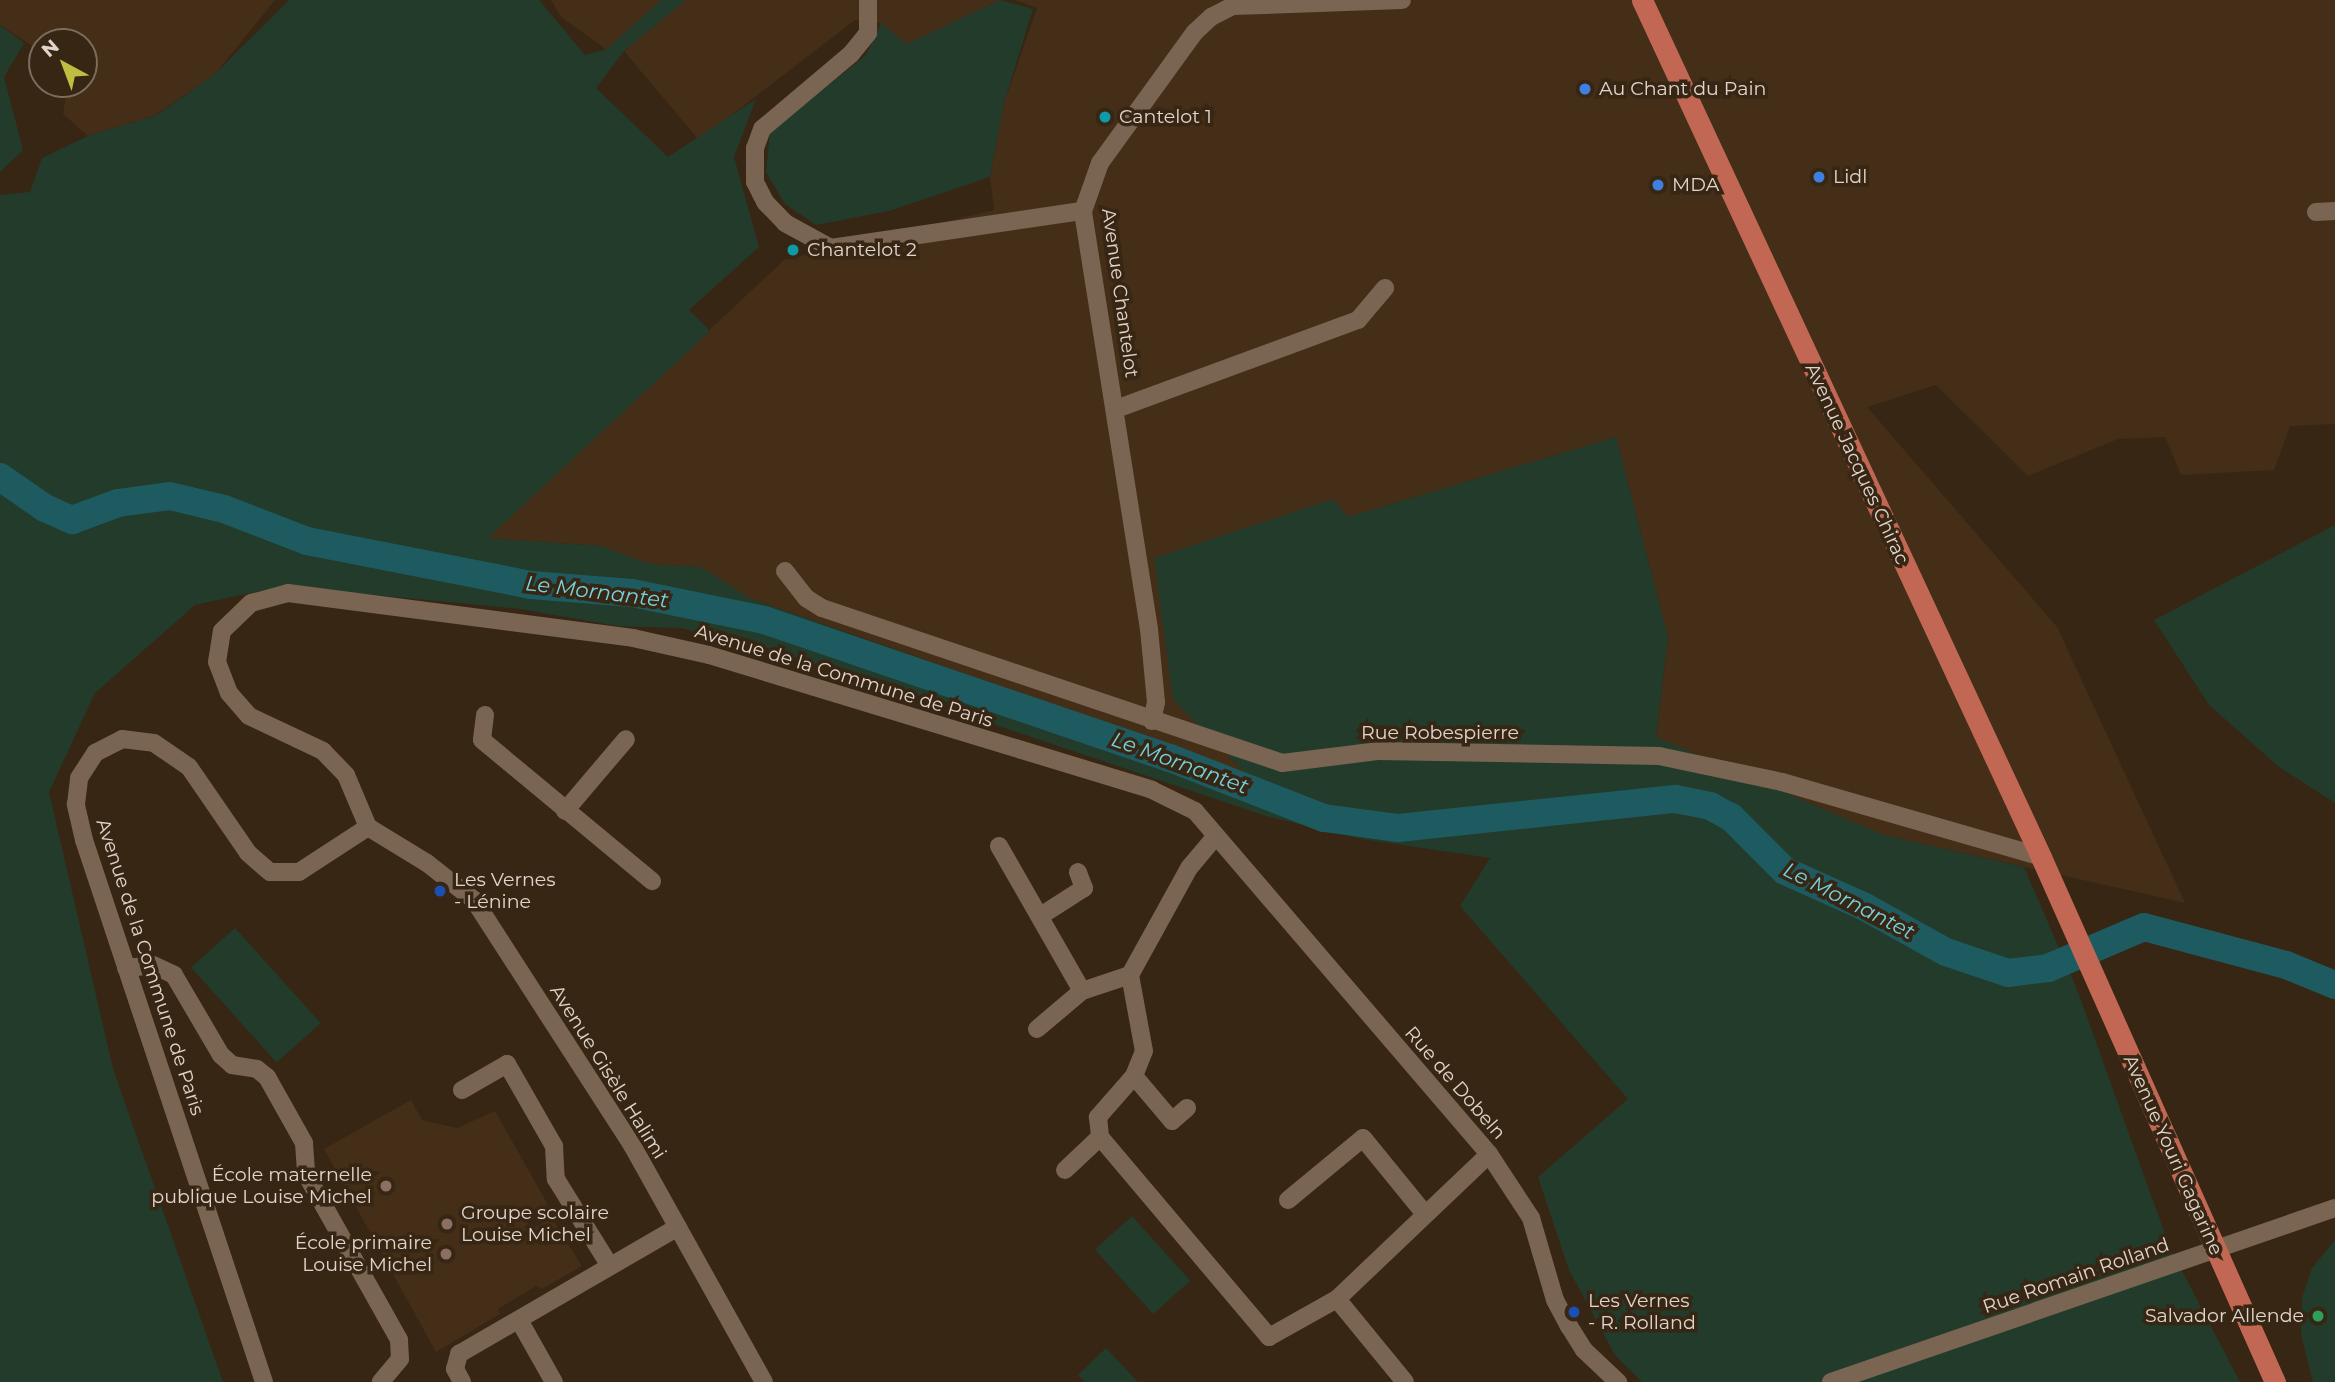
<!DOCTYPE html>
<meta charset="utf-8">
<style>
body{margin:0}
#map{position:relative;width:2335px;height:1382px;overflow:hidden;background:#372614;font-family:Montserrat,sans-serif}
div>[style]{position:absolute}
.built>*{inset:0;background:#442e17}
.green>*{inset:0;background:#233b2a;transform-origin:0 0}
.river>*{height:28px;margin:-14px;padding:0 14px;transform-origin:14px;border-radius:14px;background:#1e5b61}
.street>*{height:18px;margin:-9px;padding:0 9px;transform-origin:9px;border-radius:9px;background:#796552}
.primary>*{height:21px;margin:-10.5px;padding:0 10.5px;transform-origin:10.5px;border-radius:10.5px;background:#c16753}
.dots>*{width:19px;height:19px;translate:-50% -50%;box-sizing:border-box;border:4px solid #372614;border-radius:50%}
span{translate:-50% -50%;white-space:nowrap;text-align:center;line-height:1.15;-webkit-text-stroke:7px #372614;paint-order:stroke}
.poi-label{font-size:19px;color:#e1d5cb}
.left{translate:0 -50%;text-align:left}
.right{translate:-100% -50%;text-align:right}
.street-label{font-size:19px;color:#e1d5cb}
.water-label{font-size:21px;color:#74d3de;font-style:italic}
.north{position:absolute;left:28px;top:28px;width:70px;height:70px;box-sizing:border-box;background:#372614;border:2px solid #7b6c5d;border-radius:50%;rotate:319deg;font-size:19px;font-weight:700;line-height:28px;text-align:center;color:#e1d5cb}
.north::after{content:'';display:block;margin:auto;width:24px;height:32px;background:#c0be40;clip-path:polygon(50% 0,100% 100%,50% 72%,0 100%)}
</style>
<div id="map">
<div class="built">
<i style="clip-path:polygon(0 0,275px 0,215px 74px,156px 115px,88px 136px,63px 114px,68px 84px,84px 84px,84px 42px,42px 42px,42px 52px,0 25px)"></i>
<i style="clip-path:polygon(551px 0,661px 0,607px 50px,561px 17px)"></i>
<i style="clip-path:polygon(686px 0,1000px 0,907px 44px,881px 23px,855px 20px,699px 140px,624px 51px)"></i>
<i style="clip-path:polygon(1015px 0,2335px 0,2335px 424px,2290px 426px,2274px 470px,2181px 475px,2165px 437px,2118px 439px,2028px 476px,1936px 385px,1867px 407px,2057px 627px,2185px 903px,1884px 835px,1656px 738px,1668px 637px,1616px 437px,1348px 517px,1248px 773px,749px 598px,701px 567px,649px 564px,601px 546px,488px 538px,784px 260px,994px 210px,990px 177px,1004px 103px,1037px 8px)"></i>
<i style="clip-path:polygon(411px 1100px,422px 1120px,457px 1128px,495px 1111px,548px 1205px,525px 1218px,531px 1229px,552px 1218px,582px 1266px,542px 1289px,536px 1286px,498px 1309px,500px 1314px,436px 1352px,324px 1149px)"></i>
</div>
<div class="green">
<i style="clip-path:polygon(289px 0,539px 0,585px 55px,607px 49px,661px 0,686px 0,624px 51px,596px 88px,668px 157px,756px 99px,734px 157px,759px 247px,689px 310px,710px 331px,488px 538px,601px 546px,649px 564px,701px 567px,749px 598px,1246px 773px,1173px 700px,1154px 558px,1333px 499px,1348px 517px,1616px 437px,1668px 637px,1656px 737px,1884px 835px,2024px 867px,2078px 992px,2170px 1248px,2240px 1382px,1642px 1382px,1615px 1355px,1569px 1270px,1538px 1177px,1628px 1099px,1460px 906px,1490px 858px,1362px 839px,1266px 816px,767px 648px,680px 628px,617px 626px,520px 609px,283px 586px,195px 605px,95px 693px,49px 792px,113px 1069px,223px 1382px,0 1382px,0 195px,30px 192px,42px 158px,88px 136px,157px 115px,215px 74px)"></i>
<i style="clip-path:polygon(1000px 0,1033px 9px,1004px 103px,990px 177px,889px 211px,816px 225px,785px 204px,766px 172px,770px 132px,866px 55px,881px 23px,907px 44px)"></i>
<i style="clip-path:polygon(0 25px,24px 43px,4px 77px,23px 150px,0 172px)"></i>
<i style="clip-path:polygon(2335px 525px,2335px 803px,2279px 767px,2209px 705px,2154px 620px)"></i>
<i style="left:235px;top:928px;width:128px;height:59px;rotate:48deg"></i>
<i style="left:1132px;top:1216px;width:87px;height:50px;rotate:48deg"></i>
<i style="clip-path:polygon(2335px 1240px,2335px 1382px,2313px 1382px,2301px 1334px,2302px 1297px,2312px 1268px)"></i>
<i style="clip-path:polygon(1106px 1348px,1138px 1382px,1085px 1382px,1078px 1375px)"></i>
</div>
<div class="river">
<i style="left:0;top:477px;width:55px;rotate:34.6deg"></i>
<i style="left:45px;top:508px;width:30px;rotate:24deg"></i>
<i style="left:72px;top:520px;width:49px;rotate:-20.3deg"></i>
<i style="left:118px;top:503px;width:52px;rotate:-7.7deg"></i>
<i style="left:170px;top:496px;width:56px;rotate:13.5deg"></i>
<i style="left:224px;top:509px;width:89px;rotate:21.1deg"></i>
<i style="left:307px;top:541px;width:228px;rotate:11.1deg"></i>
<i style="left:531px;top:585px;width:101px;rotate:4.5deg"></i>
<i style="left:632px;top:593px;width:135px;rotate:11.6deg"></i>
<i style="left:764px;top:620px;width:429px;rotate:18.8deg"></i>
<i style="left:1170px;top:758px;width:165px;rotate:21.3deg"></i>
<i style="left:1324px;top:818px;width:75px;rotate:7.7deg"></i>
<i style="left:1398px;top:828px;width:279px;rotate:-6deg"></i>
<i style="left:1675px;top:799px;width:36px;rotate:11deg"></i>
<i style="left:1710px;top:806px;width:24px;rotate:28deg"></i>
<i style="left:1731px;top:817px;width:76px;rotate:45deg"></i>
<i style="left:1785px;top:871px;width:88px;rotate:24.2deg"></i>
<i style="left:1865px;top:907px;width:93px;rotate:29.1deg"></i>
<i style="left:1946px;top:952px;width:65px;rotate:18.7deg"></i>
<i style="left:2008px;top:973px;width:40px;rotate:-7.1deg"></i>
<i style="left:2048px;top:968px;width:104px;rotate:-23.1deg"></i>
<i style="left:2144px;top:927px;width:147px;rotate:15deg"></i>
<i style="left:2286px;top:965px;width:53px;rotate:22.2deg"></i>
</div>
<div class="street">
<i style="left:868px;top:0;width:33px;rotate:90deg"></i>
<i style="left:868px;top:33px;width:27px;rotate:129deg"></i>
<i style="left:851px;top:54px;width:116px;rotate:139.9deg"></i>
<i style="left:762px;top:129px;width:20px;rotate:110deg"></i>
<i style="left:755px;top:148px;width:34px;rotate:90deg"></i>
<i style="left:755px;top:182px;width:22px;rotate:63deg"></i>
<i style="left:765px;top:202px;width:29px;rotate:46deg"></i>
<i style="left:785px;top:223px;width:52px;rotate:28.5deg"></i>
<i style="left:831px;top:248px;width:255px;rotate:-8.4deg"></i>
<i style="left:2316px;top:212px;width:19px;rotate:-3deg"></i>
<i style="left:1116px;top:409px;width:258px;rotate:-20.2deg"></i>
<i style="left:1358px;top:320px;width:42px;rotate:-49.8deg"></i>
<i style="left:785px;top:571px;width:34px;rotate:52deg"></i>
<i style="left:806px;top:598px;width:19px;rotate:32deg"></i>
<i style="left:822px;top:608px;width:485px;rotate:18.6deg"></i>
<i style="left:1282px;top:763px;width:98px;rotate:-7.1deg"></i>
<i style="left:1379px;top:751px;width:280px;rotate:1deg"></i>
<i style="left:1659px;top:756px;width:126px;rotate:11.9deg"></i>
<i style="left:1782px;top:782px;width:270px;rotate:16.1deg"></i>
<i style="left:485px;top:715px;width:25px;rotate:97deg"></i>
<i style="left:482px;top:740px;width:221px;rotate:39.7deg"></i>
<i style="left:1152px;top:721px;width:19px;rotate:-78deg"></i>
<i style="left:1156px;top:702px;width:73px;rotate:-95.5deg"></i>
<i style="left:1149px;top:629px;width:423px;rotate:-99deg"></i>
<i style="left:1083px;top:211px;width:51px;rotate:-70.5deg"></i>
<i style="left:1100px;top:163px;width:162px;rotate:-54.1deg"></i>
<i style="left:1195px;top:32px;width:22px;rotate:-43deg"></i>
<i style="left:1211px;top:17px;width:25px;rotate:-27deg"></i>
<i style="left:1233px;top:6px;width:169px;rotate:-2deg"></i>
<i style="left:565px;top:811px;width:94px;rotate:-49.7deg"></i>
<i style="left:368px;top:827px;width:56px;rotate:-112.9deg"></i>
<i style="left:346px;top:775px;width:33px;rotate:-134deg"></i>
<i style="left:323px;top:751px;width:82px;rotate:-154.7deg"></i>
<i style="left:249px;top:716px;width:30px;rotate:-131deg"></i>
<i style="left:229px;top:693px;width:33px;rotate:-111deg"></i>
<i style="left:217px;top:662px;width:31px;rotate:-81deg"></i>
<i style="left:222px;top:631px;width:40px;rotate:-44deg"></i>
<i style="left:251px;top:603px;width:38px;rotate:-15deg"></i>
<i style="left:288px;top:593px;width:348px;rotate:7.4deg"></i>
<i style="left:633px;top:638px;width:78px;rotate:12.6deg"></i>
<i style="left:709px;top:655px;width:463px;rotate:16.9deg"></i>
<i style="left:1152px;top:790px;width:48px;rotate:26deg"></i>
<i style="left:1195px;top:811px;width:452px;rotate:49.4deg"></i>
<i style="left:1489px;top:1154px;width:77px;rotate:56.7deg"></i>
<i style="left:1531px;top:1218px;width:85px;rotate:73.7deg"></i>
<i style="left:1555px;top:1300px;width:30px;rotate:62deg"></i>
<i style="left:1569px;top:1326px;width:28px;rotate:58deg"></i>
<i style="left:1584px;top:1350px;width:47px;rotate:43.3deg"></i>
<i style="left:368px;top:827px;width:69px;rotate:31.4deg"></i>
<i style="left:427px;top:863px;width:60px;rotate:38.2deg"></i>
<i style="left:474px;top:900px;width:292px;rotate:57.2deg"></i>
<i style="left:632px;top:1145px;width:271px;rotate:60.9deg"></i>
<i style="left:1215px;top:837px;width:40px;rotate:130deg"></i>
<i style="left:1189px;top:868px;width:122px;rotate:118.9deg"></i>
<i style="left:1130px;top:975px;width:77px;rotate:79.6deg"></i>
<i style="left:1144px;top:1051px;width:27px;rotate:112deg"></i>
<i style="left:1134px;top:1076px;width:55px;rotate:131.3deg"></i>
<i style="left:1098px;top:1117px;width:20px;rotate:84deg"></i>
<i style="left:1100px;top:1137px;width:262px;rotate:49.8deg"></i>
<i style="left:1269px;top:1337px;width:78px;rotate:-29.2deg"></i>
<i style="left:1337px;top:1299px;width:107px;rotate:50.7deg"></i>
<i style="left:999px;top:846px;width:167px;rotate:60.2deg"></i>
<i style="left:1042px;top:915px;width:50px;rotate:-32.7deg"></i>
<i style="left:1084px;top:888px;width:17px;rotate:-111deg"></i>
<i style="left:126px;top:968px;width:27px;rotate:-6deg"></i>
<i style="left:153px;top:965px;width:23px;rotate:25deg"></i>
<i style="left:174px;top:975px;width:93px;rotate:59.6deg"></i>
<i style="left:221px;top:1055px;width:15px;rotate:42deg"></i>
<i style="left:232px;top:1065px;width:25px;rotate:9deg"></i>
<i style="left:257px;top:1069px;width:13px;rotate:39deg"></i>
<i style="left:267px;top:1077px;width:76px;rotate:60.7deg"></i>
<i style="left:304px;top:1143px;width:31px;rotate:86deg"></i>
<i style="left:306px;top:1174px;width:190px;rotate:60.7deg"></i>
<i style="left:399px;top:1340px;width:19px;rotate:87deg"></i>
<i style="left:400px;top:1359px;width:30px;rotate:130deg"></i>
<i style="left:1037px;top:1029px;width:59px;rotate:-40.2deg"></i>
<i style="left:1082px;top:991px;width:51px;rotate:-18.4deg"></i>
<i style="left:1134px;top:1076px;width:59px;rotate:49.8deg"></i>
<i style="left:1172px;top:1121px;width:20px;rotate:-41deg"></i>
<i style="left:462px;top:1090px;width:52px;rotate:-30deg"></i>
<i style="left:507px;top:1064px;width:95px;rotate:60.2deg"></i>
<i style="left:554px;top:1146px;width:33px;rotate:87deg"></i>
<i style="left:556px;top:1179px;width:102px;rotate:58.2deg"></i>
<i style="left:1065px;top:1170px;width:48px;rotate:-43.3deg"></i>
<i style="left:1288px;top:1200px;width:97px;rotate:-39.6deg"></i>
<i style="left:1363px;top:1138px;width:98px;rotate:50.8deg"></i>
<i style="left:1337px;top:1299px;width:210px;rotate:-43.6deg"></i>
<i style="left:519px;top:1320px;width:71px;rotate:60.6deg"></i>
<i style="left:264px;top:1382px;width:571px;rotate:-108.37deg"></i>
<i style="left:84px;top:840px;width:37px;rotate:-103deg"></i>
<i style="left:76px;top:804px;width:26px;rotate:-83deg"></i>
<i style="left:79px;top:778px;width:30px;rotate:-57deg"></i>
<i style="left:95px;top:753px;width:30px;rotate:-27deg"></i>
<i style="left:122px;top:739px;width:32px;rotate:7deg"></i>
<i style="left:154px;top:743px;width:42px;rotate:34.4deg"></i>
<i style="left:189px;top:767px;width:104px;rotate:55.5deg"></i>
<i style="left:248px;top:853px;width:29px;rotate:41deg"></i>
<i style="left:270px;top:872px;width:29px"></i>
<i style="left:299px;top:872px;width:82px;rotate:-33.1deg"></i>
<i style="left:462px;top:1382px;width:15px;rotate:-118deg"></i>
<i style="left:455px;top:1369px;width:16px;rotate:-75deg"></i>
<i style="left:459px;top:1354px;width:253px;rotate:-30.1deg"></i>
<i style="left:1831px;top:1382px;width:533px;rotate:-19.05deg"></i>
</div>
<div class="primary">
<i style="left:1642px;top:0;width:945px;rotate:65.03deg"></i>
<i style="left:2041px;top:857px;width:575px;rotate:65.98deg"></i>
</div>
<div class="dots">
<i style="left:1585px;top:89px;background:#3f7fe0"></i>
<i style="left:1105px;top:117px;background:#0f9aa8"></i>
<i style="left:1819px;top:177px;background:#3f7fe0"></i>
<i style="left:1658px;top:185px;background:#3f7fe0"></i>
<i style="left:793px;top:250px;background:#0f9aa8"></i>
<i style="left:440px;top:891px;background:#1a4fb4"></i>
<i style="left:386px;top:1186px;background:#8d6e63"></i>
<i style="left:447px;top:1224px;background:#8d6e63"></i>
<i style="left:446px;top:1254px;background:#8d6e63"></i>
<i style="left:1574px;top:1312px;background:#1a4fb4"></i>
<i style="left:2318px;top:1316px;background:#2e9e5b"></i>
</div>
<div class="poi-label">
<span class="left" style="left:1599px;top:89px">Au Chant du Pain</span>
<span class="left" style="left:1119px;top:117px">Cantelot 1</span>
<span class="left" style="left:1833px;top:177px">Lidl</span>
<span class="left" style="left:1672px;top:185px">MDA</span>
<span class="left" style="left:807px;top:250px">Chantelot 2</span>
<span class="left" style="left:454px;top:891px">Les Vernes<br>- Lénine</span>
<span class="right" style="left:372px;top:1186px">École maternelle<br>publique Louise Michel</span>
<span class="left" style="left:461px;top:1224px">Groupe scolaire<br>Louise Michel</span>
<span class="right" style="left:432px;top:1254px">École primaire<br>Louise Michel</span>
<span class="left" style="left:1588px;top:1312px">Les Vernes<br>- R. Rolland</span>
<span class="right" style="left:2304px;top:1316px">Salvador Allende</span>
</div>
<div class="street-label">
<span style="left:1120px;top:293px;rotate:82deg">Avenue Chantelot</span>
<span style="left:1857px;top:464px;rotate:65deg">Avenue Jacques Chirac</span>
<span style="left:844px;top:676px;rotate:17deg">Avenue de la Commune de Paris</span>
<span style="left:1440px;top:733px">Rue Robespierre</span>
<span style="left:150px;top:967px;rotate:72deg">Avenue de la Commune de Paris</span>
<span style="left:608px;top:1072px;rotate:58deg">Avenue Gisèle Halimi</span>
<span style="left:1455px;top:1083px;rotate:49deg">Rue de Dobeln</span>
<span style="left:2173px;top:1155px;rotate:66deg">Avenue Youri Gagarine</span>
<span style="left:2076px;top:1276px;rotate:-19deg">Rue Romain Rolland</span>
</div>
<div class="water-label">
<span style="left:597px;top:592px;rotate:7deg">Le Mornantet</span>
<span style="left:1180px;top:763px;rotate:20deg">Le Mornantet</span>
<span style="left:1849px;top:901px;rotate:27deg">Le Mornantet</span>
</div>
<div class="north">N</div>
</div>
